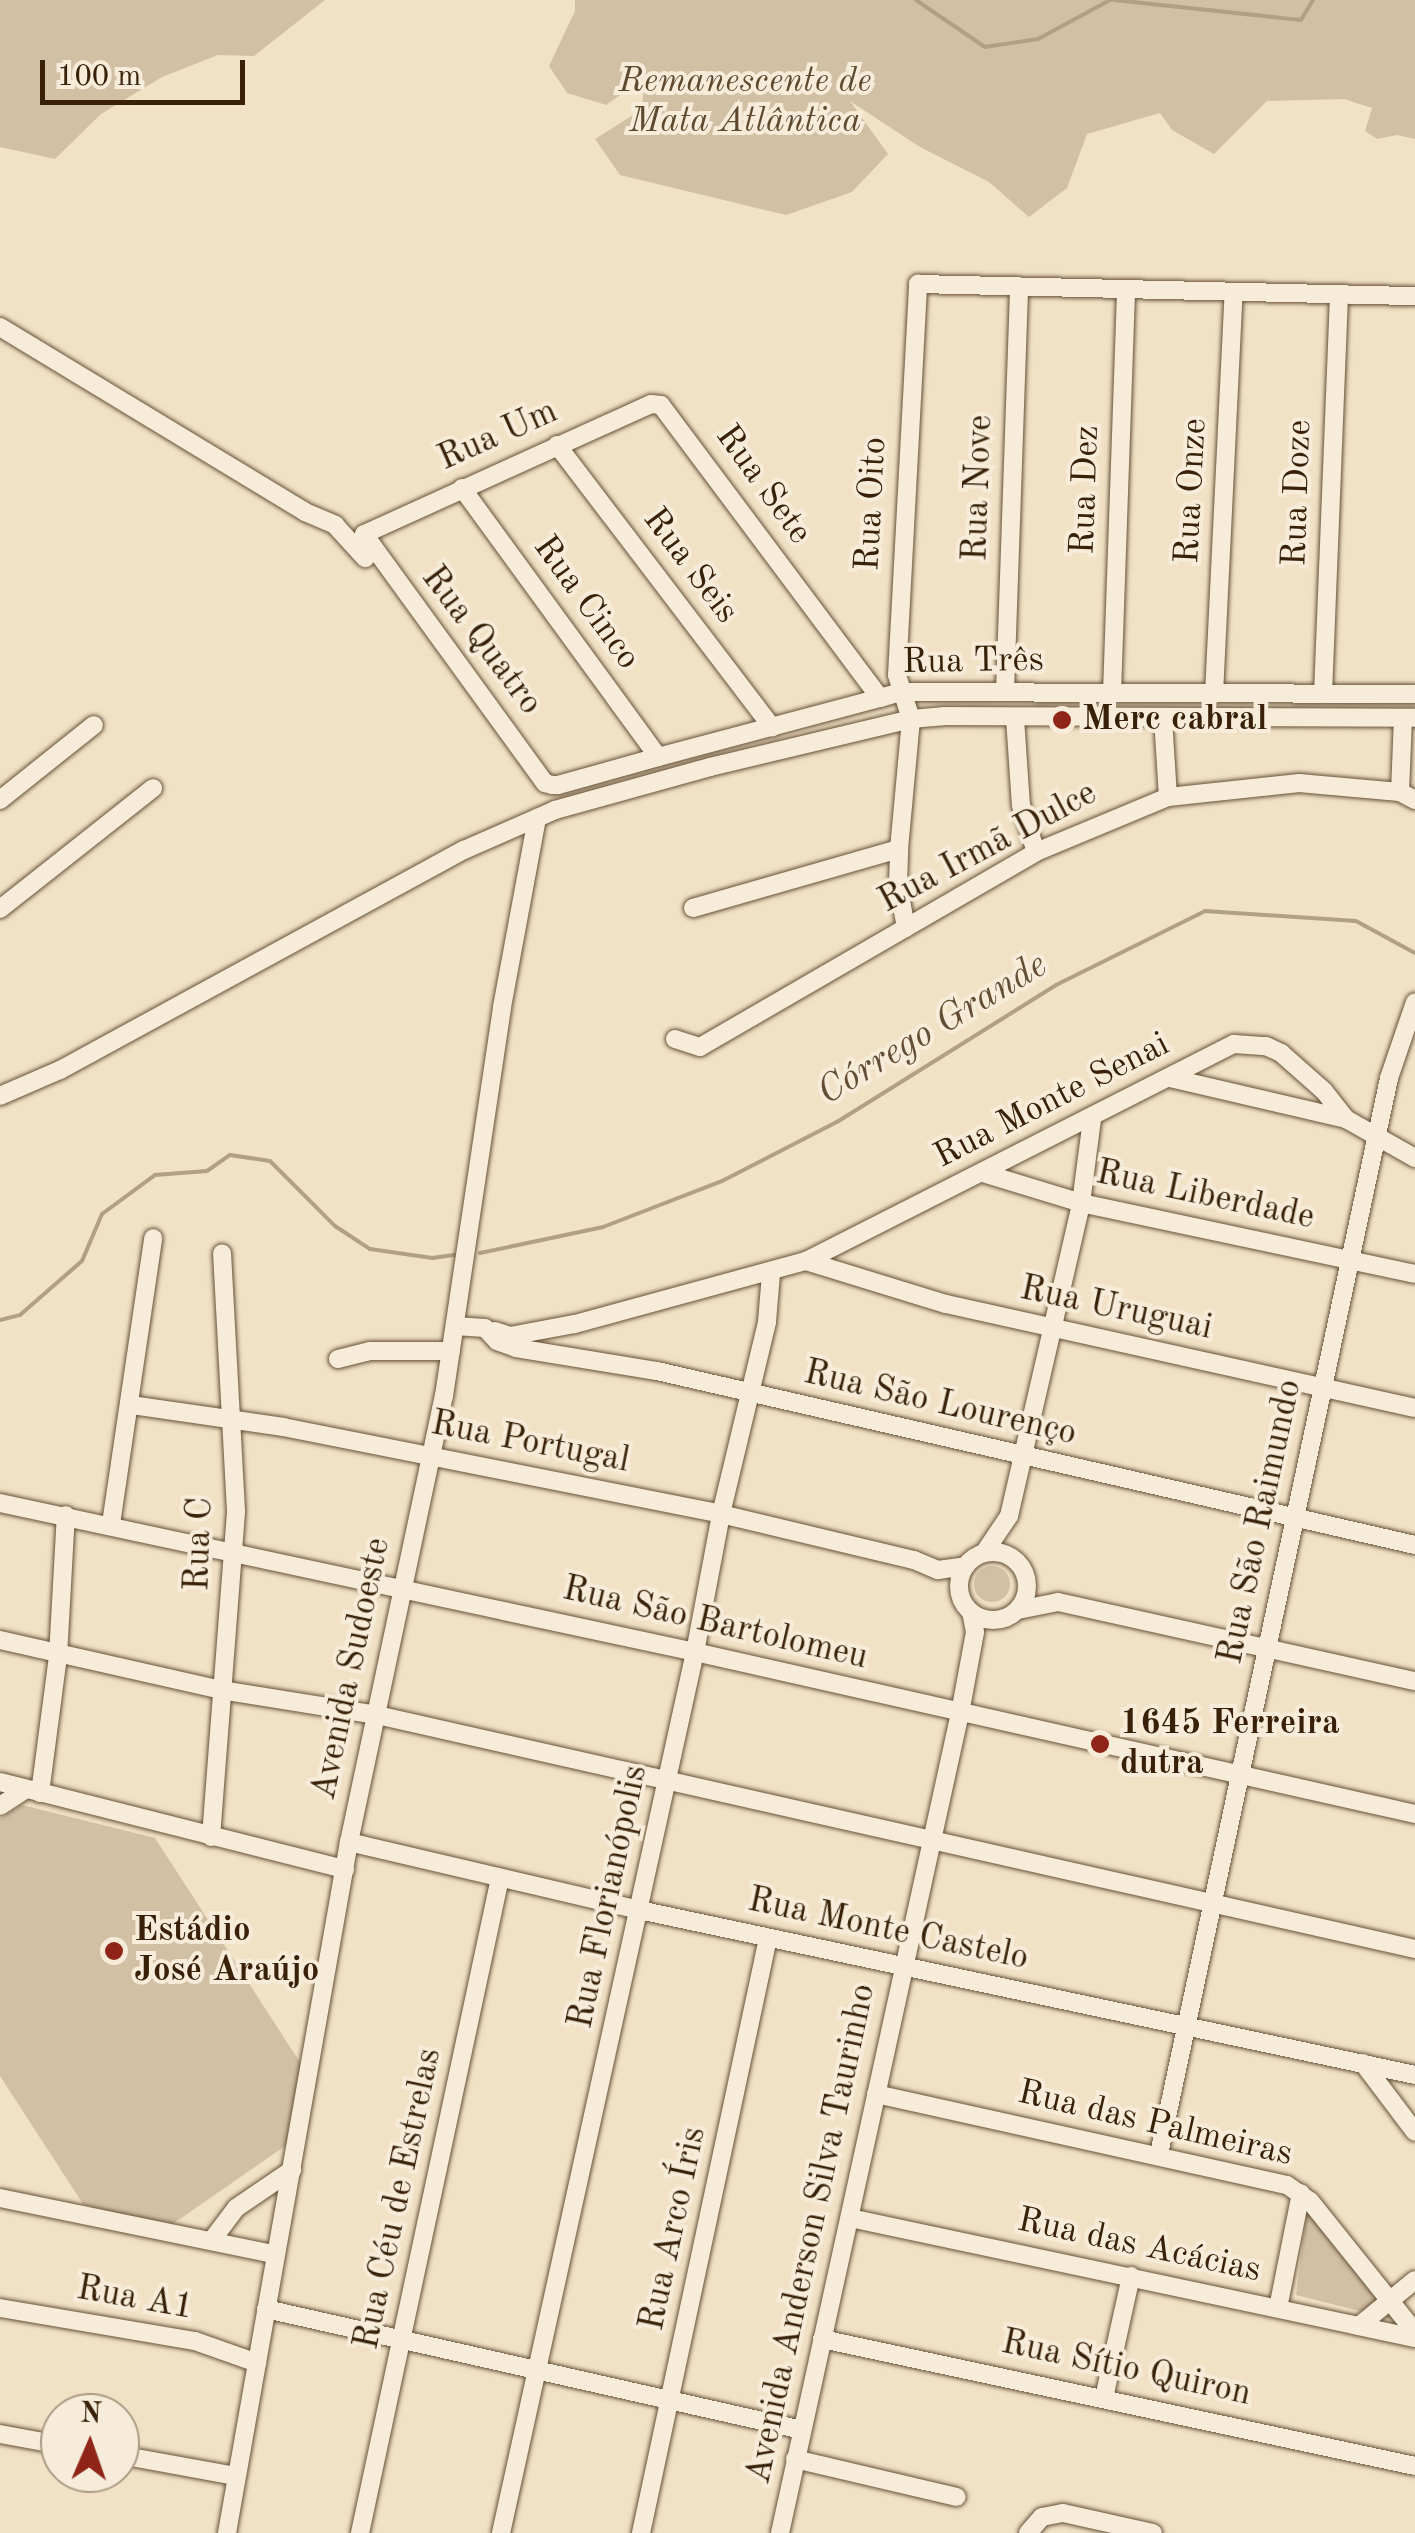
<!DOCTYPE html>
<meta charset="utf-8">
<style>
body{margin:0}
#map{position:relative;width:1415px;height:2533px;overflow:hidden;background:#f1e1c5;font-family:"Old Standard TT",serif}
div>[style]{position:absolute}
.green>*{inset:0;background:#d2c0a5}
.round{border-radius:50%}
.stream>*{height:4px;margin:-2px;padding:0 2px;transform-origin:2px;border-radius:2px;background:#b2a085}
.roads{filter:drop-shadow(0 0 2px #665137) drop-shadow(0 0 2px #665137)}
.minor>*{height:18px;margin:-9px;padding:0 9px;transform-origin:9px;border-radius:9px;background:#f6ecd9}
.minor>.ring{margin:-9px;padding:0;box-sizing:content-box;background:none;border:18px solid #f6ecd9;border-radius:50%}
.dots>*{width:28px;height:28px;translate:-50% -50%;box-sizing:border-box;border:5px solid #f6ecd9;border-radius:50%}
span{translate:-50% -50%;white-space:nowrap;text-align:center;line-height:1.15;-webkit-text-stroke:8px #f6ecd9;paint-order:stroke}
.park-label{font-size:35px;color:#5e492f;font-style:italic}
.street-label{font-size:35px;color:#382108}
.poi-label{font-size:35px;color:#382108;font-weight:700}
.left{translate:0 -50%;text-align:left}
.water-label{font-size:38px;color:#634d34;font-style:italic}
.north{position:absolute;left:40px;top:2393px;width:100px;height:100px;box-sizing:border-box;background:#f6ecd9;border:2px solid #aa9b85;border-radius:50%;rotate:2deg;font-size:28px;font-weight:700;line-height:40px;text-align:center;color:#382108}
.north::after{content:'';display:block;margin:auto;width:35px;height:45px;background:#8f2418;clip-path:polygon(50% 0,100% 100%,50% 72%,0 100%)}
.scale{position:absolute;left:40px;top:60px;width:205px;height:45px;box-sizing:border-box;border:5px solid #382108;border-top:0;padding-left:12px;font-size:30px;line-height:35px;white-space:nowrap;color:#382108;-webkit-text-stroke:8px #f6ecd9;paint-order:stroke}
</style>
<div id="map">
<div class="green">
<i style="clip-path:polygon(0 0,325px 0,254px 56px,218px 55px,162px 77px,101px 114px,55px 159px,0 147px)"></i>
<i style="clip-path:polygon(575px 0,1415px 0,1415px 139px,1397px 135px,1377px 139px,1365px 131px,1372px 108px,1344px 99px,1267px 101px,1214px 154px,1172px 130px,1160px 113px,1087px 134px,1067px 188px,1029px 217px,989px 182px,920px 147px,850px 101px,888px 154px,852px 192px,786px 215px,620px 175px,595px 139px,641px 110px,646px 77px,606px 105px,567px 93px,549px 66px,575px 11px)"></i>
<i class="round" style="left:974px;top:1566px;width:36px;height:36px"></i>
<i style="clip-path:polygon(22px 1805px,155px 1838px,301px 2064px,288px 2144px,167px 2228px,83px 2204px,0 2076px,0 1819px)"></i>
<i style="clip-path:polygon(1307px 2209px,1395px 2320px,1296px 2295px)"></i>
</div>
<div class="stream">
<i style="left:916px;top:0;width:83px;rotate:34.3deg"></i>
<i style="left:985px;top:47px;width:54px;rotate:-8.6deg"></i>
<i style="left:1038px;top:39px;width:82px;rotate:-28.4deg"></i>
<i style="left:1114px;top:0;width:188px;rotate:6.1deg"></i>
<i style="left:1301px;top:20px;width:23px;rotate:-59deg"></i>
<i style="left:480px;top:1253px;width:126px;rotate:-11.9deg"></i>
<i style="left:603px;top:1227px;width:128px;rotate:-21.1deg"></i>
<i style="left:722px;top:1181px;width:129px;rotate:-27.2deg"></i>
<i style="left:837px;top:1122px;width:258px;rotate:-32deg"></i>
<i style="left:1056px;top:985px;width:166px;rotate:-26.4deg"></i>
<i style="left:1205px;top:911px;width:151px;rotate:3.8deg"></i>
<i style="left:1356px;top:921px;width:67px;rotate:28.5deg"></i>
<i style="left:0;top:1320px;width:21px;rotate:-14deg"></i>
<i style="left:20px;top:1315px;width:82px;rotate:-41.1deg"></i>
<i style="left:82px;top:1261px;width:51px;rotate:-66.9deg"></i>
<i style="left:102px;top:1214px;width:66px;rotate:-36.3deg"></i>
<i style="left:155px;top:1175px;width:52px;rotate:-4.4deg"></i>
<i style="left:207px;top:1171px;width:28px;rotate:-35deg"></i>
<i style="left:230px;top:1155px;width:40px;rotate:8.5deg"></i>
<i style="left:270px;top:1161px;width:92px;rotate:45deg"></i>
<i style="left:335px;top:1226px;width:42px;rotate:33.3deg"></i>
<i style="left:370px;top:1249px;width:63px;rotate:8.3deg"></i>
<i style="left:432px;top:1258px;width:22px;rotate:-8deg"></i>
</div>
<div class="roads">
<div class="minor">
<i style="left:0;top:327px;width:357px;rotate:31.2deg"></i>
<i style="left:305px;top:512px;width:33px;rotate:23deg"></i>
<i style="left:335px;top:525px;width:45px;rotate:47.7deg"></i>
<i style="left:557px;top:445px;width:355px;rotate:52.7deg"></i>
<i style="left:462px;top:488px;width:333px;rotate:53.9deg"></i>
<i style="left:1005px;top:692px;width:406px;rotate:-88deg"></i>
<i style="left:1112px;top:693px;width:404px;rotate:-88deg"></i>
<i style="left:1214px;top:694px;width:402px;rotate:-87.2deg"></i>
<i style="left:1323px;top:694px;width:399px;rotate:-87.7deg"></i>
<i style="left:880px;top:698px;width:366px;rotate:-126.8deg"></i>
<i style="left:661px;top:405px;width:10px;rotate:-174deg"></i>
<i style="left:651px;top:404px;width:315px;rotate:155.6deg"></i>
<i style="left:364px;top:534px;width:308px;rotate:54deg"></i>
<i style="left:545px;top:783px;width:7px;rotate:16deg"></i>
<i style="left:552px;top:785px;width:6px"></i>
<i style="left:558px;top:785px;width:104px;rotate:-15.6deg"></i>
<i style="left:658px;top:757px;width:230px;rotate:-14.9deg"></i>
<i style="left:880px;top:698px;width:22px;rotate:-16deg"></i>
<i style="left:901px;top:692px;width:514px;rotate:0.22deg"></i>
<i style="left:1015px;top:718px;width:87px;rotate:86.1deg"></i>
<i style="left:1021px;top:805px;width:49px;rotate:72.3deg"></i>
<i style="left:1163px;top:718px;width:79px;rotate:86.4deg"></i>
<i style="left:1400px;top:792px;width:74px;rotate:-87.7deg"></i>
<i style="left:0;top:800px;width:120px;rotate:-38.6deg"></i>
<i style="left:693px;top:908px;width:214px;rotate:-16deg"></i>
<i style="left:0;top:909px;width:195px;rotate:-38.3deg"></i>
<i style="left:906px;top:928px;width:45px;rotate:-100.3deg"></i>
<i style="left:898px;top:884px;width:35px;rotate:-88deg"></i>
<i style="left:899px;top:849px;width:131px;rotate:-84.7deg"></i>
<i style="left:911px;top:719px;width:46px;rotate:-107.7deg"></i>
<i style="left:897px;top:675px;width:392px;rotate:-86.9deg"></i>
<i style="left:918px;top:284px;width:497px;rotate:1.4deg"></i>
<i style="left:675px;top:1039px;width:26px;rotate:18deg"></i>
<i style="left:700px;top:1047px;width:388px;rotate:-30.1deg"></i>
<i style="left:1036px;top:852px;width:143px;rotate:-22.6deg"></i>
<i style="left:1168px;top:797px;width:132px;rotate:-6.1deg"></i>
<i style="left:1299px;top:783px;width:101px;rotate:5.1deg"></i>
<i style="left:1400px;top:792px;width:17px;rotate:28deg"></i>
<i style="left:1170px;top:1078px;width:181px;rotate:13.1deg"></i>
<i style="left:1346px;top:1119px;width:79px;rotate:29.5deg"></i>
<i style="left:0;top:1096px;width:65px;rotate:-23.4deg"></i>
<i style="left:60px;top:1070px;width:460px;rotate:-28.6deg"></i>
<i style="left:464px;top:850px;width:99px;rotate:-23.7deg"></i>
<i style="left:555px;top:810px;width:161px;rotate:-15.5deg"></i>
<i style="left:710px;top:767px;width:207px;rotate:-13.4deg"></i>
<i style="left:911px;top:719px;width:32px;rotate:-5deg"></i>
<i style="left:943px;top:716px;width:472px;rotate:0.2deg"></i>
<i style="left:983px;top:1173px;width:102px;rotate:17deg"></i>
<i style="left:1081px;top:1203px;width:341px;rotate:12deg"></i>
<i style="left:806px;top:1261px;width:146px;rotate:17.1deg"></i>
<i style="left:946px;top:1304px;width:480px;rotate:12.5deg"></i>
<i style="left:455px;top:1326px;width:30px;rotate:4deg"></i>
<i style="left:485px;top:1328px;width:18px;rotate:47deg"></i>
<i style="left:497px;top:1341px;width:20px;rotate:20deg"></i>
<i style="left:516px;top:1348px;width:143px;rotate:9.3deg"></i>
<i style="left:657px;top:1371px;width:778px;rotate:12.93deg"></i>
<i style="left:495px;top:1331px;width:16px;rotate:18deg"></i>
<i style="left:510px;top:1336px;width:66px;rotate:-10.5deg"></i>
<i style="left:575px;top:1324px;width:239px;rotate:-15.3deg"></i>
<i style="left:806px;top:1261px;width:480px;rotate:-26.9deg"></i>
<i style="left:1234px;top:1044px;width:32px;rotate:4deg"></i>
<i style="left:1266px;top:1046px;width:17px;rotate:25deg"></i>
<i style="left:1281px;top:1053px;width:57px;rotate:41.5deg"></i>
<i style="left:1324px;top:1091px;width:36px;rotate:52deg"></i>
<i style="left:338px;top:1359px;width:33px;rotate:-14deg"></i>
<i style="left:370px;top:1351px;width:81px"></i>
<i style="left:131px;top:1405px;width:154px;rotate:8.2deg"></i>
<i style="left:283px;top:1427px;width:447px;rotate:11.2deg"></i>
<i style="left:721px;top:1514px;width:198px;rotate:13.4deg"></i>
<i style="left:914px;top:1560px;width:26px;rotate:23deg"></i>
<i style="left:938px;top:1570px;width:28px;rotate:-8deg"></i>
<i style="left:0;top:1503px;width:711px;rotate:12.1deg"></i>
<i style="left:695px;top:1652px;width:738px;rotate:12.68deg"></i>
<i style="left:111px;top:1524px;width:289px;rotate:-81.6deg"></i>
<i class="ring" style="left:959px;top:1552px;width:50px;height:50px"></i>
<i style="left:984px;top:1553px;width:45px;rotate:-56deg"></i>
<i style="left:1009px;top:1516px;width:321px;rotate:-77deg"></i>
<i style="left:1081px;top:1203px;width:85px;rotate:-82.5deg"></i>
<i style="left:1018px;top:1610px;width:41px;rotate:-11.3deg"></i>
<i style="left:1058px;top:1602px;width:366px;rotate:12.5deg"></i>
<i style="left:0;top:1640px;width:227px;rotate:12.7deg"></i>
<i style="left:221px;top:1690px;width:158px;rotate:9.1deg"></i>
<i style="left:377px;top:1715px;width:1064px;rotate:12.7deg"></i>
<i style="left:0;top:1782px;width:356px;rotate:14.2deg"></i>
<i style="left:40px;top:1793px;width:138px;rotate:-82.5deg"></i>
<i style="left:58px;top:1656px;width:141px;rotate:-86.8deg"></i>
<i style="left:0;top:1806px;width:31px;rotate:-33deg"></i>
<i style="left:211px;top:1837px;width:327px;rotate:-85.6deg"></i>
<i style="left:236px;top:1511px;width:258px;rotate:-93.1deg"></i>
<i style="left:349px;top:1842px;width:298px;rotate:13.2deg"></i>
<i style="left:639px;top:1910px;width:793px;rotate:12deg"></i>
<i style="left:1363px;top:2063px;width:86px;rotate:53deg"></i>
<i style="left:876px;top:2094px;width:421px;rotate:12.5deg"></i>
<i style="left:1287px;top:2185px;width:28px;rotate:35deg"></i>
<i style="left:1310px;top:2201px;width:168px;rotate:51.3deg"></i>
<i style="left:1159px;top:2154px;width:1100px;rotate:-77.93deg"></i>
<i style="left:1389px;top:1078px;width:80px;rotate:-71.1deg"></i>
<i style="left:0;top:2198px;width:280px;rotate:11.6deg"></i>
<i style="left:850px;top:2218px;width:578px;rotate:11.99deg"></i>
<i style="left:212px;top:2240px;width:40px;rotate:-53deg"></i>
<i style="left:236px;top:2208px;width:68px;rotate:-34.2deg"></i>
<i style="left:0;top:2308px;width:198px;rotate:9.6deg"></i>
<i style="left:195px;top:2341px;width:66px;rotate:19.5deg"></i>
<i style="left:1278px;top:2308px;width:117px;rotate:-78.7deg"></i>
<i style="left:266px;top:2309px;width:549px;rotate:12.72deg"></i>
<i style="left:1359px;top:2326px;width:72px;rotate:-39.4deg"></i>
<i style="left:822px;top:2339px;width:606px;rotate:12.09deg"></i>
<i style="left:1104px;top:2398px;width:125px;rotate:-77.5deg"></i>
<i style="left:0;top:2434px;width:61px;rotate:10.4deg"></i>
<i style="left:120px;top:2455px;width:118px;rotate:10.3deg"></i>
<i style="left:795px;top:2459px;width:166px;rotate:13.2deg"></i>
<i style="left:227px;top:2533px;width:702px;rotate:-79.99deg"></i>
<i style="left:349px;top:1842px;width:456px;rotate:-78deg"></i>
<i style="left:444px;top:1396px;width:393px;rotate:-81.5deg"></i>
<i style="left:502px;top:1007px;width:192px;rotate:-79.5deg"></i>
<i style="left:360px;top:2533px;width:670px;rotate:-77.94deg"></i>
<i style="left:501px;top:2533px;width:902px;rotate:-77.58deg"></i>
<i style="left:695px;top:1652px;width:140px;rotate:-79.3deg"></i>
<i style="left:721px;top:1514px;width:197px;rotate:-76.5deg"></i>
<i style="left:767px;top:1322px;width:49px;rotate:-85.3deg"></i>
<i style="left:641px;top:2533px;width:608px;rotate:-77.95deg"></i>
<i style="left:780px;top:2533px;width:840px;rotate:-77.62deg"></i>
<i style="left:960px;top:1713px;width:82px;rotate:-79.5deg"></i>
<i style="left:975px;top:1632px;width:20px;rotate:-101deg"></i>
<i style="left:1028px;top:2533px;width:21px;rotate:-49deg"></i>
<i style="left:1042px;top:2517px;width:21px;rotate:-11deg"></i>
<i style="left:1063px;top:2513px;width:92px;rotate:12.5deg"></i>
</div>
</div>
<div class="dots">
<i style="left:1062px;top:720px;background:#8f2418"></i>
<i style="left:1100px;top:1744px;background:#8f2418"></i>
<i style="left:114px;top:1951px;background:#8f2418"></i>
</div>
<div class="park-label">
<span style="left:745px;top:102px">Remanescente de<br>Mata Atlântica</span>
</div>
<div class="street-label">
<span style="left:498px;top:436px;rotate:-24deg">Rua Um</span>
<span style="left:763px;top:485px;rotate:54deg">Rua Sete</span>
<span style="left:979px;top:488px;rotate:-88deg">Rua Nove</span>
<span style="left:1086px;top:490px;rotate:-88deg">Rua Dez</span>
<span style="left:1192px;top:491px;rotate:-87deg">Rua Onze</span>
<span style="left:1298px;top:493px;rotate:-88deg">Rua Doze</span>
<span style="left:872px;top:504px;rotate:-87deg">Rua Oito</span>
<span style="left:690px;top:566px;rotate:53deg">Rua Seis</span>
<span style="left:586px;top:603px;rotate:54deg">Rua Cinco</span>
<span style="left:481px;top:641px;rotate:53deg">Rua Quatro</span>
<span style="left:973px;top:662px;rotate:-1deg">Rua Três</span>
<span style="left:988px;top:848px;rotate:-28deg">Rua Irmã Dulce</span>
<span style="left:1052px;top:1101px;rotate:-27deg">Rua Monte Senai</span>
<span style="left:1205px;top:1196px;rotate:12deg">Rua Liberdade</span>
<span style="left:1116px;top:1309px;rotate:12deg">Rua Uruguai</span>
<span style="left:940px;top:1404px;rotate:13deg">Rua São Lourenço</span>
<span style="left:530px;top:1443px;rotate:11deg">Rua Portugal</span>
<span style="left:1261px;top:1522px;rotate:-78deg">Rua São Raimundo</span>
<span style="left:200px;top:1544px;rotate:-88deg">Rua C</span>
<span style="left:715px;top:1624px;rotate:13deg">Rua São Bartolomeu</span>
<span style="left:352px;top:1669px;rotate:-78deg">Avenida Sudoeste</span>
<span style="left:609px;top:1897px;rotate:-78deg">Rua Florianópolis</span>
<span style="left:888px;top:1930px;rotate:12deg">Rua Monte Castelo</span>
<span style="left:1155px;top:2124px;rotate:13deg">Rua das Palmeiras</span>
<span style="left:399px;top:2199px;rotate:-78deg">Rua Céu de Estrelas</span>
<span style="left:674px;top:2229px;rotate:-78deg">Rua Arco Íris</span>
<span style="left:812px;top:2234px;rotate:-78deg">Avenida Anderson Silva Taurinho</span>
<span style="left:1139px;top:2246px;rotate:12deg">Rua das Acácias</span>
<span style="left:135px;top:2299px;rotate:10deg">Rua A1</span>
<span style="left:1126px;top:2369px;rotate:12deg">Rua Sítio Quiron</span>
</div>
<div class="poi-label">
<span class="left" style="left:1082px;top:720px">Merc cabral</span>
<span class="left" style="left:1120px;top:1744px">1645 Ferreira<br>dutra</span>
<span class="left" style="left:134px;top:1951px">Estádio<br>José Araújo</span>
</div>
<div class="water-label">
<span style="left:933px;top:1030px;rotate:-31deg">Córrego Grande</span>
</div>
<div class="north">N</div>
<div class="scale">100 m</div>
</div>
